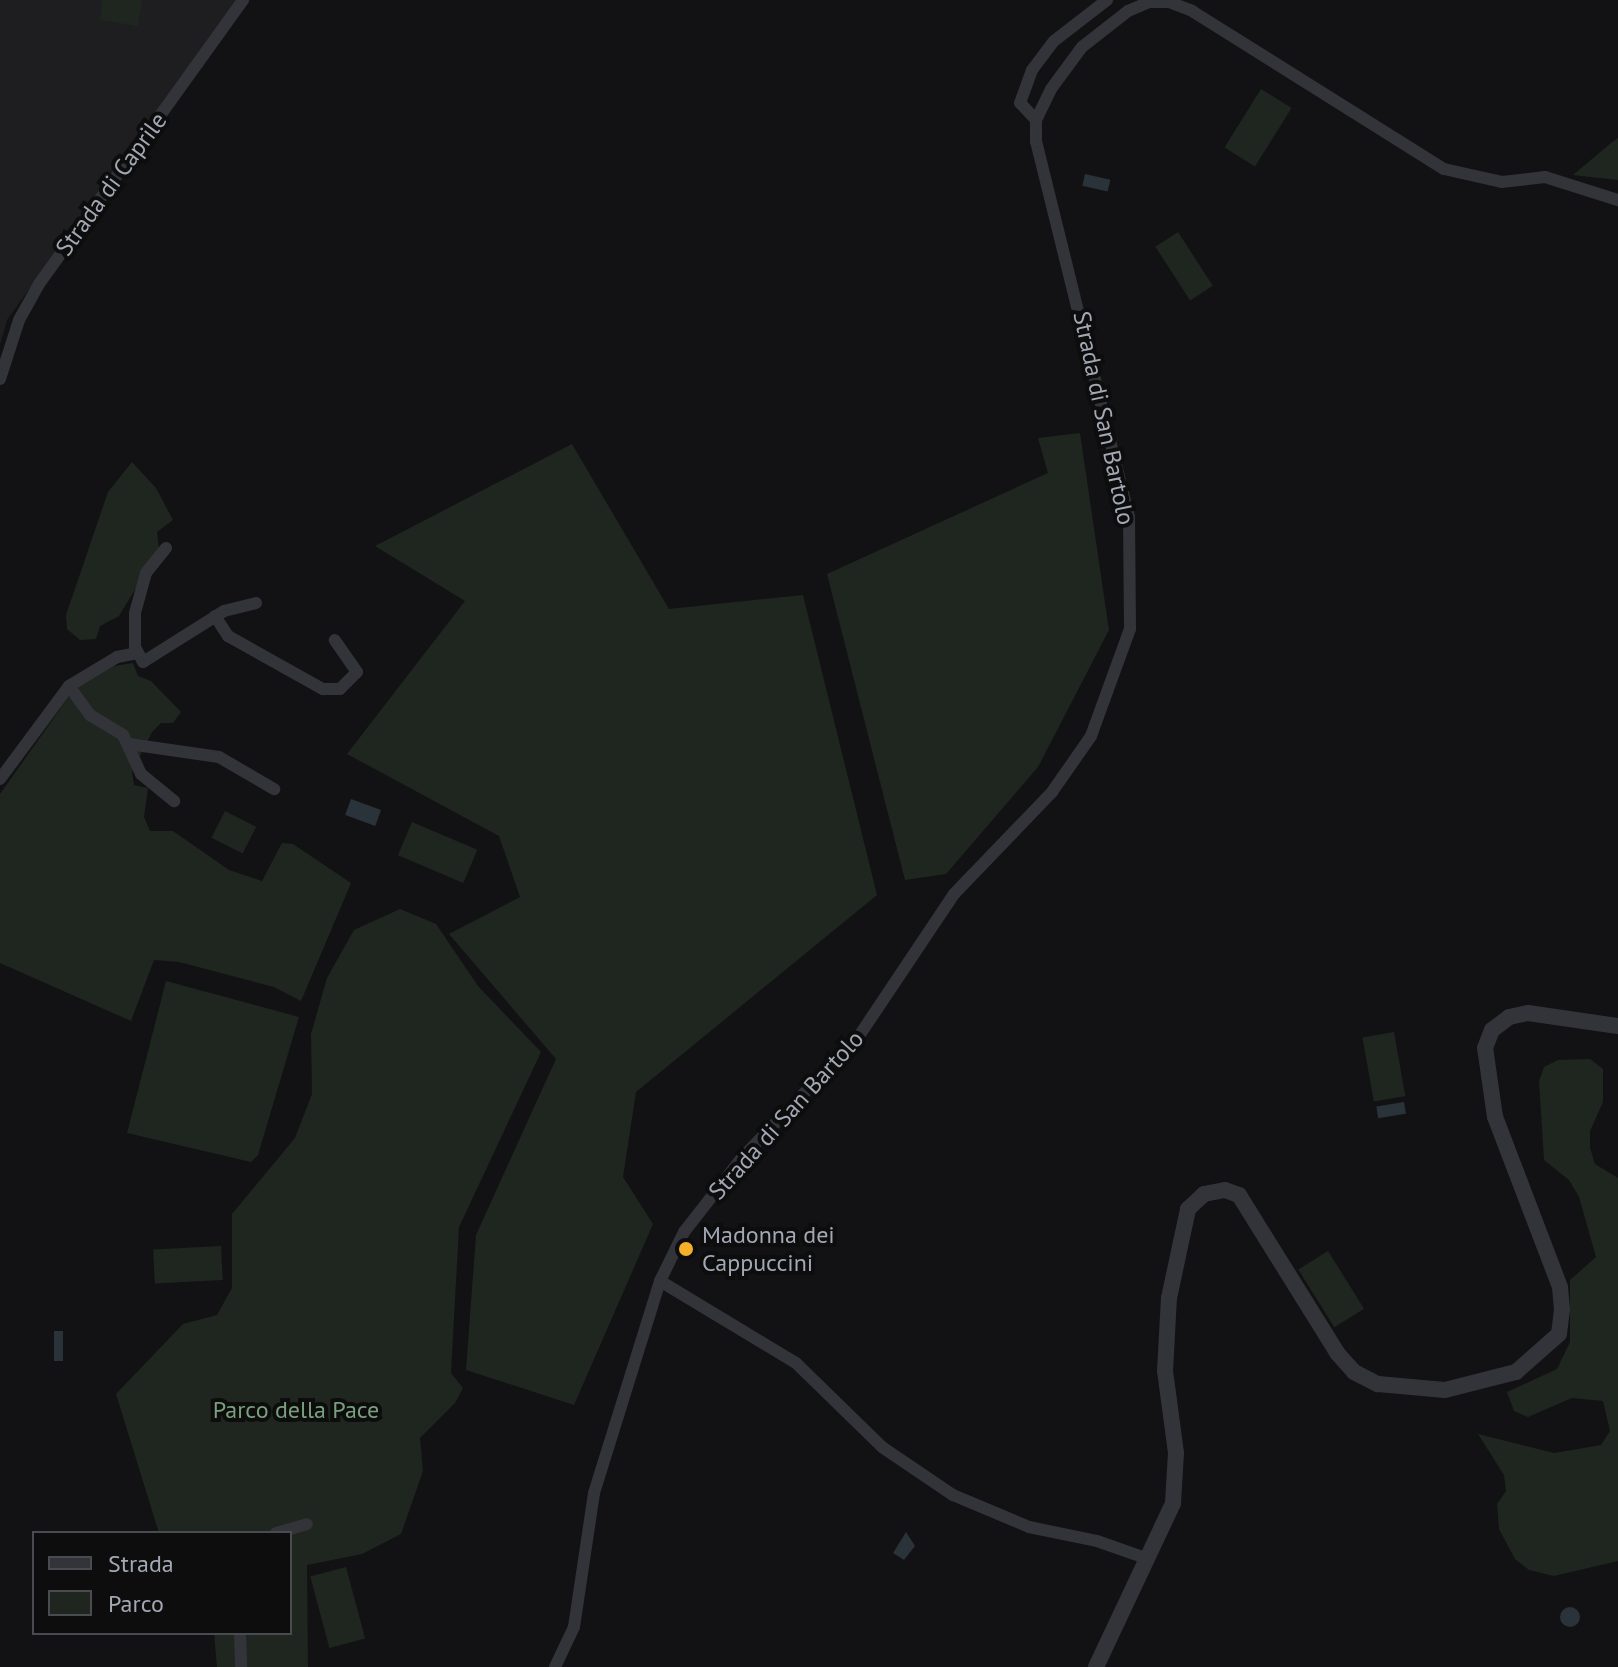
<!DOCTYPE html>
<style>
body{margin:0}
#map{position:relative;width:1618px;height:1667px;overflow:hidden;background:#121214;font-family:"PT Sans",sans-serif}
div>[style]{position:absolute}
.built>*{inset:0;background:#1e1e21}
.green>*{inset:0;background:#1e261f;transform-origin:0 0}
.water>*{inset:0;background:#2a3339;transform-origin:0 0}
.round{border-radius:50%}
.minor>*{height:12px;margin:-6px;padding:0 6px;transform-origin:6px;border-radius:6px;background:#333439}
.tertiary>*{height:16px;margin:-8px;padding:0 8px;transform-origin:8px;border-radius:8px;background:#333439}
.dots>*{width:22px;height:22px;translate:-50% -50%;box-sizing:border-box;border:4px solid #0d0d0e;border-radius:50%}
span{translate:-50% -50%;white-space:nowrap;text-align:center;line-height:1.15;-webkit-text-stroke:8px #0d0d0e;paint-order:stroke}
.street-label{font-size:24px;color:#a3a8b4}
.poi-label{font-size:24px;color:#a3a8b4}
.left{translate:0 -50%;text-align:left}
.park-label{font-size:24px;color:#79a07c}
.legend{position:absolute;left:32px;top:1531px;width:260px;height:104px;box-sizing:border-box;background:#0d0d0e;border:2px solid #494b50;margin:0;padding:10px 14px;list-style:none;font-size:24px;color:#a3a8b4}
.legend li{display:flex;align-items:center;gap:16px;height:40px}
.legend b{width:40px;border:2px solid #494b50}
</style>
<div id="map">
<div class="built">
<i style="clip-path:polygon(0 0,236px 0,7px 320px,0 345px)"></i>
</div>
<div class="green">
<i style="clip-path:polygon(102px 0,142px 0,138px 26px,100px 20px)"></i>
<i style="left:1261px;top:89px;width:36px;height:69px;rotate:32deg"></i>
<i style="clip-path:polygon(1618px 138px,1618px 180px,1573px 175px,1611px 143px)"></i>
<i style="left:1178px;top:232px;width:64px;height:27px;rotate:57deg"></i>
<i style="clip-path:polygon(1080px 433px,1109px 630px,1038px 767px,946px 874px,905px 880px,827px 574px,1048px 473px,1038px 438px)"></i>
<i style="clip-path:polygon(572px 444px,669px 609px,803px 595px,877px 895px,636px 1092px,623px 1177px,653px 1224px,574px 1405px,466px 1370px,476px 1235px,556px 1059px,449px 934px,520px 897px,499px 836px,347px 754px,465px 601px,375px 546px)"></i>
<i style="clip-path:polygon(132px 462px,156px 488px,173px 520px,157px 532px,159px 550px,119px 616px,100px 626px,96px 639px,80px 640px,67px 629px,66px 615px,108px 492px)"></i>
<i style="clip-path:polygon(133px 663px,138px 676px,151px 681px,181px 712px,173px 723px,161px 723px,152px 732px,132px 772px,134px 785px,148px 788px,144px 817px,150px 831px,173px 831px,229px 870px,262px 881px,282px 843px,293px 844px,351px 883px,301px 1001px,274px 987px,179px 962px,154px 960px,131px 1021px,0 963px,0 794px,75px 688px,114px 666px)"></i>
<i style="left:225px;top:811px;width:35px;height:30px;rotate:27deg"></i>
<i style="left:412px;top:822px;width:71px;height:36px;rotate:23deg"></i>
<i style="clip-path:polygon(400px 909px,436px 924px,478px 986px,541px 1052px,459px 1227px,451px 1373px,463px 1388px,455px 1403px,420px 1438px,423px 1471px,401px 1534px,362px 1554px,307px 1565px,308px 1667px,217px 1667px,214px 1633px,290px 1633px,290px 1533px,159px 1533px,116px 1394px,183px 1324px,217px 1315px,232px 1288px,232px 1214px,295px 1138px,312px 1094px,311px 1034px,327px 978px,354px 930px)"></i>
<i style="clip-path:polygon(166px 981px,299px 1017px,258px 1155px,251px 1162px,127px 1133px)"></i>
<i style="left:1394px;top:1032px;width:65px;height:32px;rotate:80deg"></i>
<i style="clip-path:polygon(1590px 1059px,1603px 1069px,1603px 1102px,1590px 1131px,1590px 1148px,1595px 1164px,1618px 1178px,1618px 1561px,1554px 1576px,1529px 1570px,1515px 1559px,1499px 1529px,1497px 1504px,1506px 1491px,1504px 1475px,1478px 1434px,1554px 1453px,1601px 1445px,1610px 1431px,1603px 1401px,1572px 1398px,1528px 1417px,1514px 1411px,1507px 1392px,1557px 1369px,1570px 1342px,1570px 1280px,1596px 1257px,1579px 1197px,1569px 1180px,1544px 1160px,1539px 1081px,1544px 1067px,1558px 1060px)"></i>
<i style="left:221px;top:1246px;width:34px;height:68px;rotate:87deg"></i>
<i style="left:1328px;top:1251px;width:68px;height:35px;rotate:58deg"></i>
<i style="left:346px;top:1567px;width:74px;height:37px;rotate:75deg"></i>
</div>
<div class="water">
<i style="left:1085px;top:174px;width:26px;height:12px;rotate:13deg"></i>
<i style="left:351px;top:799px;width:32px;height:17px;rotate:20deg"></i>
<i style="left:1404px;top:1102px;width:12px;height:28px;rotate:81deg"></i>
<i style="left:54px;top:1331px;width:9px;height:30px"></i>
<i style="clip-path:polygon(906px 1532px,915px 1546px,904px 1560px,893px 1553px)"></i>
<i class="round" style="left:1560px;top:1607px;width:20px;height:20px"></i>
</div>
<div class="minor">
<i style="left:1036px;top:120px;width:23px;rotate:-133deg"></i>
<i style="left:1020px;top:103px;width:35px;rotate:-70deg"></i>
<i style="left:1032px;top:70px;width:36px;rotate:-53deg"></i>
<i style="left:1054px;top:41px;width:67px;rotate:-37.7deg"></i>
<i style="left:0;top:379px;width:62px;rotate:-72.1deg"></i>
<i style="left:19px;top:320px;width:41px;rotate:-60.9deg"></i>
<i style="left:39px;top:284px;width:350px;rotate:-54.3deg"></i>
<i style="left:166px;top:548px;width:32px;rotate:129deg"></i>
<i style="left:146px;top:573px;width:41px;rotate:105.4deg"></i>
<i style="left:135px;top:613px;width:34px;rotate:90deg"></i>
<i style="left:135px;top:647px;width:17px;rotate:62deg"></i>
<i style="left:143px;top:662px;width:96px;rotate:-32.2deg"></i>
<i style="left:224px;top:611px;width:33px;rotate:-14deg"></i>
<i style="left:215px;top:616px;width:24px;rotate:57deg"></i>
<i style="left:228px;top:636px;width:109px;rotate:29.2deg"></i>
<i style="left:323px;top:689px;width:17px"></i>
<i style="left:340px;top:689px;width:24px;rotate:-45deg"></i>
<i style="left:357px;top:672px;width:39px;rotate:-125deg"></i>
<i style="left:69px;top:686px;width:36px;rotate:54deg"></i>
<i style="left:90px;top:715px;width:39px;rotate:31deg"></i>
<i style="left:123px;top:735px;width:43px;rotate:65.2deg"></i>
<i style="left:141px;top:774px;width:43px;rotate:39.3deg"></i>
<i style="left:129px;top:744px;width:91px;rotate:8.2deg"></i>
<i style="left:219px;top:757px;width:64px;rotate:30.2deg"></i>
<i style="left:0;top:779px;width:116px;rotate:-53.4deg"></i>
<i style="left:69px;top:686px;width:56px;rotate:-31.1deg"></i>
<i style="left:117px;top:657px;width:21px;rotate:-11deg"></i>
<i style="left:660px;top:1281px;width:159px;rotate:31.1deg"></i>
<i style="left:796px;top:1363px;width:120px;rotate:44.3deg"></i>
<i style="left:882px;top:1447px;width:86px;rotate:34.1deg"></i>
<i style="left:953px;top:1495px;width:82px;rotate:22.8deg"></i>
<i style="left:1029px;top:1527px;width:69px;rotate:11.6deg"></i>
<i style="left:1097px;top:1541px;width:54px;rotate:19.4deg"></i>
<i style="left:276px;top:1533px;width:32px;rotate:-16deg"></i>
<i style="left:240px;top:1633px;width:34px;rotate:88deg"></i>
<i style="left:555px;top:1667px;width:44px;rotate:-64.6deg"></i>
<i style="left:574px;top:1627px;width:135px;rotate:-81.5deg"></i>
<i style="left:594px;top:1493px;width:222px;rotate:-72.7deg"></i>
<i style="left:660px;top:1281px;width:55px;rotate:-63.9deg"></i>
<i style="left:684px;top:1232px;width:93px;rotate:-52deg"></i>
<i style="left:741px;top:1159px;width:170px;rotate:-46.2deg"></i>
<i style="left:859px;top:1036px;width:171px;rotate:-56.2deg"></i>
<i style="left:954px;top:894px;width:141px;rotate:-46.1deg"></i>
<i style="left:1052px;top:792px;width:68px;rotate:-55.1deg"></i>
<i style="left:1091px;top:736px;width:114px;rotate:-70deg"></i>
<i style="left:1130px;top:629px;width:112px;rotate:-90.5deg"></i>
<i style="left:1129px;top:517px;width:386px;rotate:-103.9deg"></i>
<i style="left:1036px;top:142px;width:22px;rotate:-90deg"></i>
<i style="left:1036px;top:120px;width:34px;rotate:-64deg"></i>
<i style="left:1051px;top:89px;width:52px;rotate:-53.6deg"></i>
<i style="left:1082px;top:47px;width:58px;rotate:-38deg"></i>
<i style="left:1128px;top:11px;width:23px;rotate:-23deg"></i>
<i style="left:1149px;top:2px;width:20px"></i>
<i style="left:1169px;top:2px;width:25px;rotate:21deg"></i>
<i style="left:1192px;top:11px;width:297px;rotate:32.1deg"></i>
<i style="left:1444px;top:169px;width:59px;rotate:12.6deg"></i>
<i style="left:1502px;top:182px;width:43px;rotate:-6.6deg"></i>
<i style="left:1545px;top:177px;width:77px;rotate:17.5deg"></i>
</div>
<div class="tertiary">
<i style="left:1096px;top:1667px;width:181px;rotate:-64.8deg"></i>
<i style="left:1173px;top:1503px;width:50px;rotate:-86.6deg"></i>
<i style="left:1176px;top:1453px;width:83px;rotate:-97.6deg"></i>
<i style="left:1165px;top:1371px;width:73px;rotate:-86.9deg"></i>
<i style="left:1169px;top:1298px;width:91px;rotate:-77.9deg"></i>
<i style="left:1188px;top:1209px;width:22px;rotate:-43deg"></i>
<i style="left:1204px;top:1194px;width:21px;rotate:-11deg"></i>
<i style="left:1225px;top:1190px;width:15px;rotate:20deg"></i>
<i style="left:1239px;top:1195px;width:187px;rotate:58.1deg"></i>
<i style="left:1338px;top:1354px;width:24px;rotate:48deg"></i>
<i style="left:1354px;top:1372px;width:27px;rotate:27deg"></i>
<i style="left:1378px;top:1384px;width:67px;rotate:5.1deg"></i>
<i style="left:1445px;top:1390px;width:73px;rotate:-14.2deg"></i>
<i style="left:1516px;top:1372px;width:57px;rotate:-41.5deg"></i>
<i style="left:1559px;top:1334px;width:24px;rotate:-83deg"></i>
<i style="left:1562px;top:1310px;width:23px;rotate:-95deg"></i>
<i style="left:1560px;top:1287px;width:182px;rotate:-110.9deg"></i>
<i style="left:1495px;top:1117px;width:70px;rotate:-98.2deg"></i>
<i style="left:1485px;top:1048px;width:19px;rotate:-69deg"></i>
<i style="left:1492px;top:1030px;width:21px;rotate:-37deg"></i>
<i style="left:1509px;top:1017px;width:19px;rotate:-12deg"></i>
<i style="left:1528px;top:1013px;width:91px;rotate:8.2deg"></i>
</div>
<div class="dots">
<i style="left:686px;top:1249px;background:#f5af28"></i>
</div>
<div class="street-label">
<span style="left:111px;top:184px;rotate:-54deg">Strada di Caprile</span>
<span style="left:1104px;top:418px;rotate:78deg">Strada di San Bartolo</span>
<span style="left:786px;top:1115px;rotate:-48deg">Strada di San Bartolo</span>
</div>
<div class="poi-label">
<span class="left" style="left:702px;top:1249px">Madonna dei<br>Cappuccini</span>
</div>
<div class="park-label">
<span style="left:296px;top:1410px">Parco della Pace</span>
</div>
<ul class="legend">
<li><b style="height:10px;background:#333439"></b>Strada</li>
<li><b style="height:22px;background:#1e261f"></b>Parco</li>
</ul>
</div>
